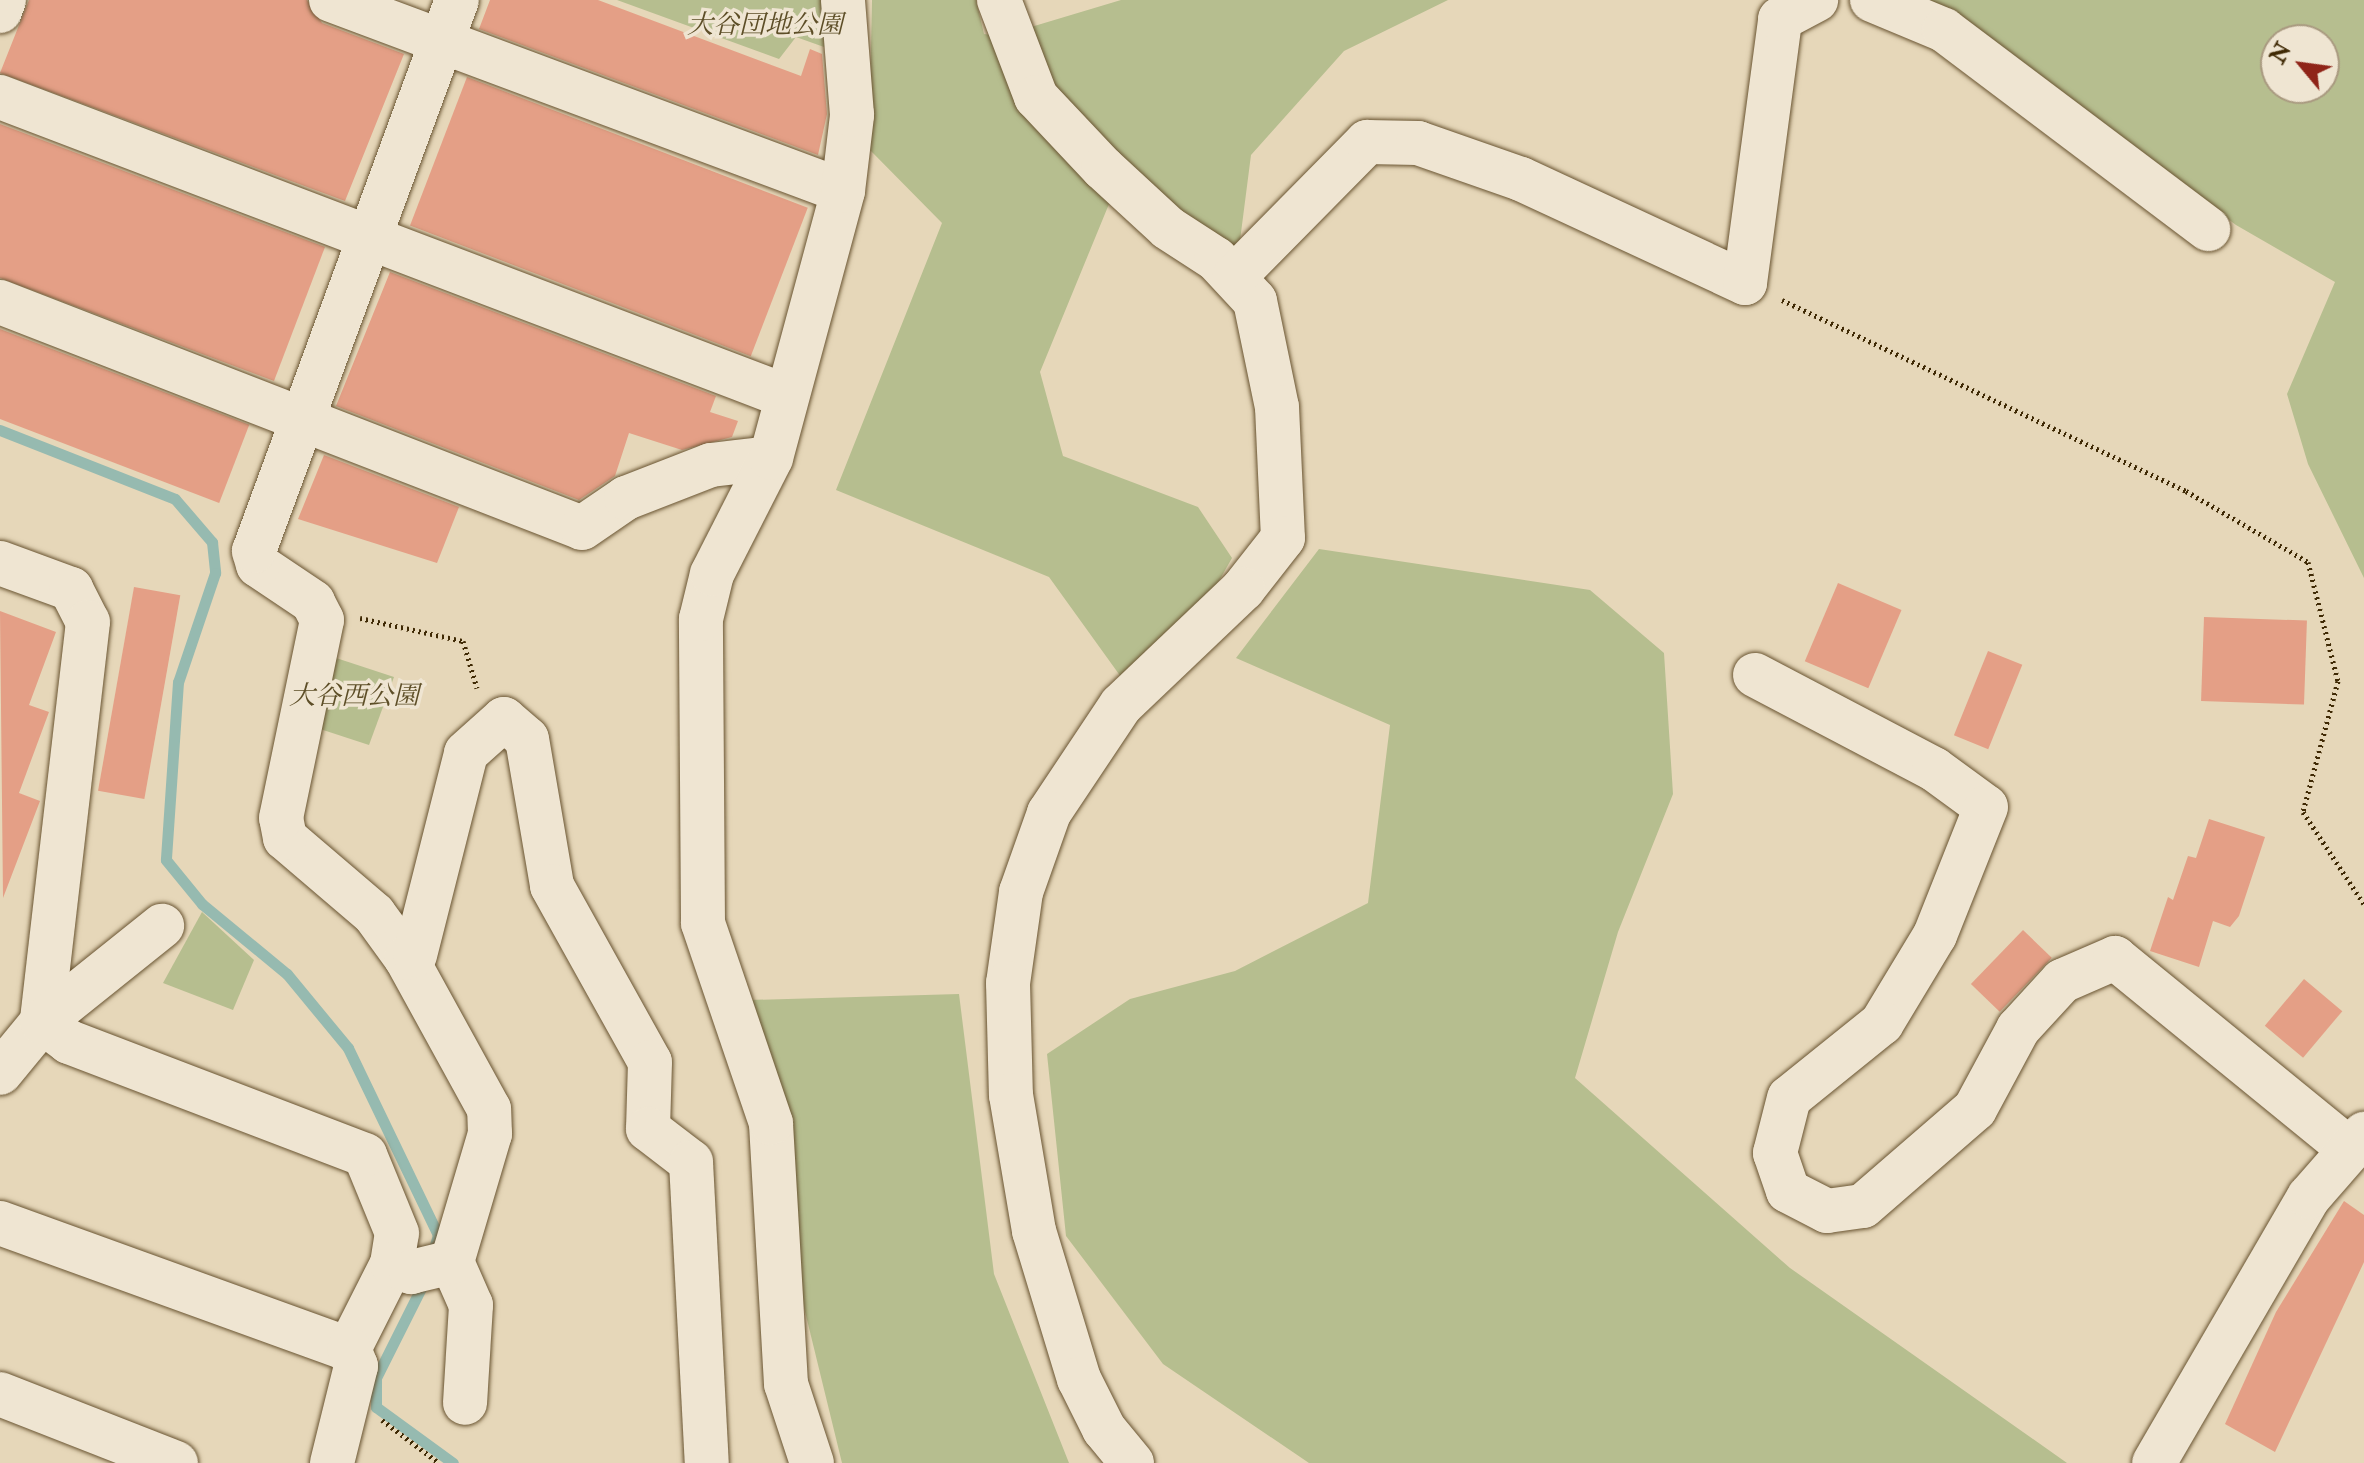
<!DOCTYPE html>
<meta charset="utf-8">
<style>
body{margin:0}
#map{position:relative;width:2364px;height:1463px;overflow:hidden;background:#e6d7b9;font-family:"IM FELL Double Pica","Noto Serif JP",serif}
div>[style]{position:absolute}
.green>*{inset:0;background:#b6be8f}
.stream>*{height:11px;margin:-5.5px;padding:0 5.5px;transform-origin:5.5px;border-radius:5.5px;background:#96bab0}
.building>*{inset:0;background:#e49f86;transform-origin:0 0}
.path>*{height:5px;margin-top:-2.5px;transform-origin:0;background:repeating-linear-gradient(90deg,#3f2904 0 2px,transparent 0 6px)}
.roads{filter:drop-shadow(0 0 2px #695431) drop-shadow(0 0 2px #695431)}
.minor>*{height:44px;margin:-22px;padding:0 22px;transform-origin:22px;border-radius:22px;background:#efe5d2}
span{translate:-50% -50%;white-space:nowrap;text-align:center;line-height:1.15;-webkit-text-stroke:7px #efe5d2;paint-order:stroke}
.park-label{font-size:26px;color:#5d4e27;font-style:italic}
.north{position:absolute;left:2260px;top:24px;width:80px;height:80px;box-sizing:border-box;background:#efe5d2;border:2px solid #a99a80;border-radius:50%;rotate:299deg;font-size:22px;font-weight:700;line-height:32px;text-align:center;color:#3f2904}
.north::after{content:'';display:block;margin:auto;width:28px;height:36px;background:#8f2418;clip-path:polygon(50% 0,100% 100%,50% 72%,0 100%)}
</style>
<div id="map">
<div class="green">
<i style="clip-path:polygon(617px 0,836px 0,838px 52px,796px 37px,779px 59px)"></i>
<i style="clip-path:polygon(872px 0,976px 0,984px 34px,1001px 36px,1121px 0,1448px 0,1344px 51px,1251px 155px,1238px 256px,1109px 204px,1040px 372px,1063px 456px,1198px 507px,1232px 558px,1207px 602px,1121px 677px,1049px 577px,836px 490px,942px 223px,869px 149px)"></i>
<i style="clip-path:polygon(evenodd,1922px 0,2364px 0,2364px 578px,2308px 464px,2287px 394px,2335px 282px,2236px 225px,1950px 9px,1922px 0,2276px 40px,2324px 40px,2324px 88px,2276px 88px,2276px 40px)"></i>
<i style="clip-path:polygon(1319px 549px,1590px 590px,1664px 653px,1673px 794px,1618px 932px,1575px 1078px,1790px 1268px,2067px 1463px,1309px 1463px,1163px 1364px,1066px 1236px,1047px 1054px,1130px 999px,1235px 971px,1368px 903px,1390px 725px,1236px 658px)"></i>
<i style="clip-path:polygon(330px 656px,394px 677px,369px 745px,317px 728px)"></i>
<i style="clip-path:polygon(202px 912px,254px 960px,233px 1010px,163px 983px)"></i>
<i style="clip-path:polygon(959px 994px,994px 1274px,1069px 1463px,842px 1463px,800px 1291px,749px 1000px)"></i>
</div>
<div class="stream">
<i style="left:0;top:430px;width:188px;rotate:21.5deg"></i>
<i style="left:175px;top:499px;width:57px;rotate:49.3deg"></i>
<i style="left:212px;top:542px;width:31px;rotate:84deg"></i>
<i style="left:215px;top:573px;width:115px;rotate:108.7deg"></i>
<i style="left:178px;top:682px;width:178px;rotate:93.9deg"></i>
<i style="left:166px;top:860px;width:57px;rotate:50.7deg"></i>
<i style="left:202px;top:904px;width:110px;rotate:39.5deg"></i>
<i style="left:287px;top:974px;width:96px;rotate:50.5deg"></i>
<i style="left:348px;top:1048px;width:208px;rotate:64.3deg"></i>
<i style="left:438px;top:1235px;width:14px;rotate:107deg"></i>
<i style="left:425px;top:1280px;width:110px;rotate:116.6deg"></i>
<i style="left:376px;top:1378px;width:29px;rotate:90deg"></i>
<i style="left:376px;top:1407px;width:95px;rotate:36deg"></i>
</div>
<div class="building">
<i style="clip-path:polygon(29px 0,307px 0,322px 23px,404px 54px,345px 201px,0 73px)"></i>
<i style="clip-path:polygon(490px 0,598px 0,801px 76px,810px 49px,822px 54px,827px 114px,818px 155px,479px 29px)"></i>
<i style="left:467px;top:77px;width:365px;height:159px;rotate:21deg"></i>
<i style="clip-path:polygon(0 124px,325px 247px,274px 381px,0 278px)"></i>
<i style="clip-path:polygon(390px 272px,716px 396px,710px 412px,738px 421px,732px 437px,682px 450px,629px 433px,615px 476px,579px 500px,336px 406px)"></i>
<i style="left:0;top:329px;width:267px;height:84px;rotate:21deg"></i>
<i style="clip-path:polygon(324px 455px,459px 507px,437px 563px,298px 519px)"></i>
<i style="left:1838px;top:583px;width:69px;height:85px;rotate:23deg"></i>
<i style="left:134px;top:587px;width:47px;height:207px;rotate:10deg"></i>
<i style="clip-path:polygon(0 611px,56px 632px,29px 705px,49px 712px,19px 793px,40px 801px,3px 898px)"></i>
<i style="left:2204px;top:617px;width:103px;height:84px;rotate:2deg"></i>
<i style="left:1988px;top:651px;width:37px;height:91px;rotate:22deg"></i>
<i style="clip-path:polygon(2209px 819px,2265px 837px,2239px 916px,2230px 927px,2213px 921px,2199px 967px,2150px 951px,2168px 897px,2173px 900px,2188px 856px,2196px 858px)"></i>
<i style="left:2023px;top:930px;width:40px;height:75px;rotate:44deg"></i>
<i style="left:2304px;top:979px;width:50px;height:61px;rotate:40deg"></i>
<i style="clip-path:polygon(2344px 1201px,2364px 1215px,2364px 1262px,2275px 1452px,2225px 1424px,2276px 1312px)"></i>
</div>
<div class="path">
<i style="left:1782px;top:300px;width:447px;rotate:25.3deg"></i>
<i style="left:2186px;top:491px;width:141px;rotate:30.2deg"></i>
<i style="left:2308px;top:562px;width:123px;rotate:75.9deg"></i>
<i style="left:2338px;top:681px;width:136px;rotate:105deg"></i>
<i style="left:2303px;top:812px;width:110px;rotate:56.5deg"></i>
<i style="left:360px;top:618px;width:106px;rotate:12.6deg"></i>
<i style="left:463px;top:641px;width:49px;rotate:73.4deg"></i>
<i style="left:382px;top:1420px;width:71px;rotate:37deg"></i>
</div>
<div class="roads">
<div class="minor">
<i style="left:331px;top:0;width:546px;rotate:20.46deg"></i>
<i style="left:999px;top:0;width:104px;rotate:69.1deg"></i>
<i style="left:1036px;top:97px;width:98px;rotate:46.7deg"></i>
<i style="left:1103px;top:168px;width:88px;rotate:42.7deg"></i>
<i style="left:1168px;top:228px;width:57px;rotate:32.9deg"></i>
<i style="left:1216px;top:259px;width:57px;rotate:47.1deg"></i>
<i style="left:1255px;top:301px;width:108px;rotate:78.3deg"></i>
<i style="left:1277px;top:407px;width:131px;rotate:87.4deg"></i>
<i style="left:1283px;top:538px;width:65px;rotate:128.1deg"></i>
<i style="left:1243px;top:589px;width:168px;rotate:136.4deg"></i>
<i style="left:1121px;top:705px;width:130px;rotate:123.7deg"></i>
<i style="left:1049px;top:813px;width:84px;rotate:109.5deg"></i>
<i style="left:1021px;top:892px;width:92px;rotate:98.1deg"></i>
<i style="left:1008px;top:983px;width:112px;rotate:88.5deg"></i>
<i style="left:1011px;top:1095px;width:138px;rotate:80.4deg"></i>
<i style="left:1034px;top:1231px;width:155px;rotate:73.1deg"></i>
<i style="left:1079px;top:1379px;width:56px;rotate:63.4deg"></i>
<i style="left:1104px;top:1429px;width:44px;rotate:50.5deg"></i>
<i style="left:1872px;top:0;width:78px;rotate:22.6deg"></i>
<i style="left:1944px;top:30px;width:331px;rotate:37deg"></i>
<i style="left:0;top:11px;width:12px;rotate:-70deg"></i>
<i style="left:0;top:97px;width:838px;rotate:20.84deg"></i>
<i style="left:1234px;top:277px;width:190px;rotate:-45.4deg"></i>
<i style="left:1367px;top:142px;width:51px;rotate:1.1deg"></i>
<i style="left:1418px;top:143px;width:109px;rotate:19.3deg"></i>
<i style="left:1521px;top:179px;width:247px;rotate:24.9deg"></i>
<i style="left:1745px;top:283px;width:266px;rotate:-82.4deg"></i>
<i style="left:1780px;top:19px;width:41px;rotate:-27.8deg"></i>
<i style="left:0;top:302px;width:624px;rotate:21.22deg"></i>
<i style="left:582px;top:528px;width:53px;rotate:-34.3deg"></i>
<i style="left:626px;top:498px;width:91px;rotate:-21.2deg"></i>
<i style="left:711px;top:465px;width:60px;rotate:-6.7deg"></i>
<i style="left:0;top:563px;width:76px;rotate:20.1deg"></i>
<i style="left:71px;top:589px;width:37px;rotate:63deg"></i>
<i style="left:88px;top:622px;width:403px;rotate:96.6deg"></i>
<i style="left:42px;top:1022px;width:66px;rotate:129.5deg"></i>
<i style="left:1755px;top:675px;width:202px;rotate:27.7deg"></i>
<i style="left:1934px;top:769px;width:64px;rotate:36.2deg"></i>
<i style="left:1986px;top:807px;width:138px;rotate:111.7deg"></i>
<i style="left:1935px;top:935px;width:103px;rotate:121.1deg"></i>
<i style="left:1882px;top:1023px;width:119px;rotate:141.1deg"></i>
<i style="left:1789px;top:1098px;width:57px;rotate:104.3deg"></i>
<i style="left:1775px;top:1153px;width:40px;rotate:71.1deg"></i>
<i style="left:1788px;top:1191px;width:44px;rotate:27.1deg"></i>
<i style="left:1827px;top:1211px;width:36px;rotate:-8deg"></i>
<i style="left:1863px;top:1206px;width:148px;rotate:-40.9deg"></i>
<i style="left:1975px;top:1109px;width:91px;rotate:-61.7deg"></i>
<i style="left:2018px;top:1029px;width:65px;rotate:-47.5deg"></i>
<i style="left:2062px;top:981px;width:58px;rotate:-23.5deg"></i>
<i style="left:2115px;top:958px;width:303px;rotate:39.2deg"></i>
<i style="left:406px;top:958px;width:54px;rotate:-126deg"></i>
<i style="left:374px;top:914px;width:117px;rotate:-139.5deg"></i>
<i style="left:285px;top:838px;width:20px;rotate:-101deg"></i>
<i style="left:281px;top:818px;width:202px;rotate:-78.3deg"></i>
<i style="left:322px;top:620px;width:20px;rotate:-117deg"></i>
<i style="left:313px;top:602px;width:66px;rotate:-146.1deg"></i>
<i style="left:258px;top:565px;width:15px;rotate:-106deg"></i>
<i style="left:254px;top:551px;width:587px;rotate:-69.78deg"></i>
<i style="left:0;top:1223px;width:371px;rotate:19.9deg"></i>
<i style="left:349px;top:1349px;width:95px;rotate:-63.2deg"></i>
<i style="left:392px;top:1264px;width:31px;rotate:-81deg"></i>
<i style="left:397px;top:1233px;width:84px;rotate:-112.3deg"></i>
<i style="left:365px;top:1155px;width:317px;rotate:-159.1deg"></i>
<i style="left:69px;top:1042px;width:34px;rotate:-143deg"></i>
<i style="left:42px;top:1022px;width:154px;rotate:-38.7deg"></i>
<i style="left:452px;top:1262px;width:47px;rotate:66.2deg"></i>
<i style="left:471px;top:1305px;width:98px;rotate:93.5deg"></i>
<i style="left:392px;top:1264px;width:21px;rotate:23deg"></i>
<i style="left:411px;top:1272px;width:42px;rotate:-13.7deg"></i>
<i style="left:452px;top:1262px;width:134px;rotate:-73.5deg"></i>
<i style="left:490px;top:1134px;width:25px;rotate:-92deg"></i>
<i style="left:489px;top:1109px;width:172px;rotate:-118.8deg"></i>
<i style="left:406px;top:958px;width:9px;rotate:-18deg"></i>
<i style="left:415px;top:955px;width:208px;rotate:-75.8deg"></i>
<i style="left:466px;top:753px;width:51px;rotate:-41.8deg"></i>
<i style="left:504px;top:719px;width:30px;rotate:41deg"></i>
<i style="left:527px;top:739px;width:149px;rotate:80.3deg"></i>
<i style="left:552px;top:886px;width:201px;rotate:60.9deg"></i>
<i style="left:650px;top:1062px;width:67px;rotate:91.7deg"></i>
<i style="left:648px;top:1129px;width:54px;rotate:37.5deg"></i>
<i style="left:691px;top:1162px;width:301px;rotate:87deg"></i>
<i style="left:0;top:1394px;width:189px;rotate:21.4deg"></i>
<i style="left:332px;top:1463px;width:100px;rotate:-76.1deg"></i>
<i style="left:356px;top:1366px;width:18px;rotate:-112deg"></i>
<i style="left:812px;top:1463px;width:83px;rotate:-108.2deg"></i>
<i style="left:786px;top:1384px;width:261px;rotate:-93.3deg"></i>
<i style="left:771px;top:1123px;width:211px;rotate:-108.8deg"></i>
<i style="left:703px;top:923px;width:304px;rotate:-90.4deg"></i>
<i style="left:701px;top:619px;width:46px;rotate:-76.3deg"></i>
<i style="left:712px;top:574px;width:130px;rotate:-63deg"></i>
<i style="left:771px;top:458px;width:277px;rotate:-74.9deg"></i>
<i style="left:843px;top:191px;width:77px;rotate:-83.2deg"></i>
<i style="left:852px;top:115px;width:115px;rotate:-94.5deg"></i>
<i style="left:2154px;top:1463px;width:308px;rotate:-59.8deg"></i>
<i style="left:2309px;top:1197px;width:84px;rotate:-48.9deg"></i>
</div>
</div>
<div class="park-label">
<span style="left:765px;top:26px">大谷団地公園</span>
<span style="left:354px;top:697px">大谷西公園</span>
</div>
<div class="north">N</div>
</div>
